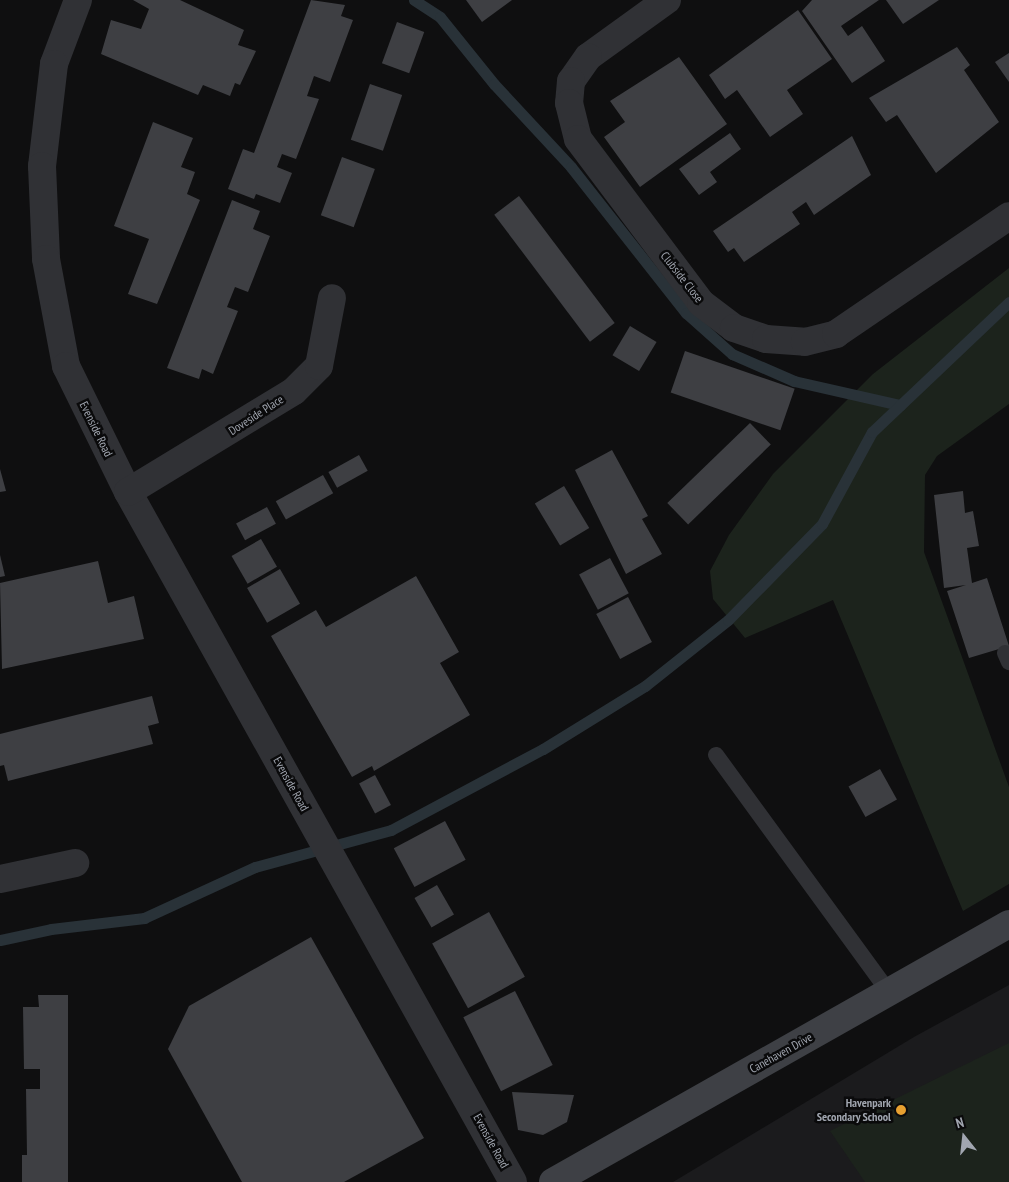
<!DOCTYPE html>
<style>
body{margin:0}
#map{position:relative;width:1009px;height:1182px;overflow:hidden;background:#0f0f10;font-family:"PT Sans Narrow",sans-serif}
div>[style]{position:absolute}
.built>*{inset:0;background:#1b1b1d}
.green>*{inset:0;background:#1c231c}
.stream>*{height:11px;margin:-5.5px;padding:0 5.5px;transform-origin:5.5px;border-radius:5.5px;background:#293238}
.building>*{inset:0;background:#3e3f43;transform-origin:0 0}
.lane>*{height:16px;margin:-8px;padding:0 8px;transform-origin:8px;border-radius:8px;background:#303135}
.street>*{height:28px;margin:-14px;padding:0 14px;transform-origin:14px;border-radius:14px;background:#303135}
.secondary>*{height:28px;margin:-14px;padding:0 14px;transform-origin:14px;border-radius:14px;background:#3e4045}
.dots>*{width:14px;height:14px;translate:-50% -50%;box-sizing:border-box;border:2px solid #0a0a0b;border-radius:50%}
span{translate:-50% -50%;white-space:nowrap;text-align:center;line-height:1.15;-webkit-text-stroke:5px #0a0a0b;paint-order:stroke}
.street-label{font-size:12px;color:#a1a6b0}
.poi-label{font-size:12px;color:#a1a6b0;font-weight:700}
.right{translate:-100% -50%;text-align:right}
.north{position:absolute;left:939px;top:1112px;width:50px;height:50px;-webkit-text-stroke:4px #0a0a0b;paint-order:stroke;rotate:344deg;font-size:14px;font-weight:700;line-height:20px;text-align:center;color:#a1a6b0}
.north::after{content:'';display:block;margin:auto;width:18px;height:22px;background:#a1a6b0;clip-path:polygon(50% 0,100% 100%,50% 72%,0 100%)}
</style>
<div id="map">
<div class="built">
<i style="clip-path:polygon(1009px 985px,1009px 1182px,673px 1182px,914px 1037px)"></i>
</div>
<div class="green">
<i style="clip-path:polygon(1009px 268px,1009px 404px,937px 456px,925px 475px,924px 552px,1009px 787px,1009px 884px,963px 911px,833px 600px,745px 638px,713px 599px,710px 571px,729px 535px,773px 474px,873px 374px)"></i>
<i style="clip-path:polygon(1009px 1043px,1009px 1182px,865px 1182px,830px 1131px)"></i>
</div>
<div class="stream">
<i style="left:414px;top:0;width:31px;rotate:33deg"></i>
<i style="left:440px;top:17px;width:86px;rotate:51.1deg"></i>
<i style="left:494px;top:84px;width:113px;rotate:47.1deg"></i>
<i style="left:571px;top:167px;width:186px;rotate:51.8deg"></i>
<i style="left:686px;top:313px;width:62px;rotate:41.7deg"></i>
<i style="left:732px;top:354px;width:68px;rotate:23.5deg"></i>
<i style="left:794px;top:381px;width:109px;rotate:12.8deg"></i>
<i style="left:0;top:940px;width:52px;rotate:-12.2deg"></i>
<i style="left:51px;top:929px;width:94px;rotate:-6.7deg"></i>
<i style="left:144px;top:918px;width:122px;rotate:-24.7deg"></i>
<i style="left:255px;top:867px;width:141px;rotate:-15.2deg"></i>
<i style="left:391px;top:830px;width:172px;rotate:-28.1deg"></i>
<i style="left:543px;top:749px;width:120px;rotate:-31.7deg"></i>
<i style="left:645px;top:686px;width:106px;rotate:-38.5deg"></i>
<i style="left:728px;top:620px;width:134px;rotate:-45.6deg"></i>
<i style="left:822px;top:524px;width:105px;rotate:-61.5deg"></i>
<i style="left:872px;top:432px;width:189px;rotate:-43.5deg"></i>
</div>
<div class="building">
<i style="clip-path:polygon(133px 0,180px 0,244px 30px,238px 45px,256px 51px,240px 85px,235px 83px,230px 96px,203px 85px,198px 95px,101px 54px,111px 20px,141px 29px,149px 9px)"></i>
<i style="clip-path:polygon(311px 0,345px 5px,341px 16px,353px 20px,330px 82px,314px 76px,307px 96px,319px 99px,296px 159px,282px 154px,277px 167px,292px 173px,280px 203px,256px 194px,254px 199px,228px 189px,243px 149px,254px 153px)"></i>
<i style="clip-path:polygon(466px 0,512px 0,482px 22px)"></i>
<i style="clip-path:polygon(812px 0,879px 0,841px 26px,848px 36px,862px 26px,885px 61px,852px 83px,802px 11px)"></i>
<i style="clip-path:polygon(886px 0,939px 0,903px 24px)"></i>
<i style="clip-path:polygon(798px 10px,832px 59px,787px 90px,803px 114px,770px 137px,737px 90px,725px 99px,709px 75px)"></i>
<i style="left:397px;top:22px;width:29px;height:44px;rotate:20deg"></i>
<i style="clip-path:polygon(957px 47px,970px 65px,964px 70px,999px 122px,936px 173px,897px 115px,886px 122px,869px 98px)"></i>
<i style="clip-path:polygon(1009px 53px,1009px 82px,995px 62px)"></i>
<i style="clip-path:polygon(679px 57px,727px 124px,640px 187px,604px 137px,625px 122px,610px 101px)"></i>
<i style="left:370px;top:84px;width:34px;height:59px;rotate:19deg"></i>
<i style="clip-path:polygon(153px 122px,193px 138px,181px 167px,195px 172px,187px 194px,200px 200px,157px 304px,128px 294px,149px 239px,114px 226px)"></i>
<i style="clip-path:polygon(730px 133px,741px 149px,710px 172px,717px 182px,699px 195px,679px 169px)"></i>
<i style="clip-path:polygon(852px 136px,871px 175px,814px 215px,806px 202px,792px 212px,800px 224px,744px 262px,734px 248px,728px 252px,713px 231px)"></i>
<i style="left:342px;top:157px;width:35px;height:62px;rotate:20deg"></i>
<i style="left:519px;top:196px;width:159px;height:31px;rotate:53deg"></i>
<i style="clip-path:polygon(232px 200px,260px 211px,253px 229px,270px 236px,248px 292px,235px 287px,227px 307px,238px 311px,213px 374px,202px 369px,199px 379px,167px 368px)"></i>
<i style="left:630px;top:326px;width:31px;height:34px;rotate:31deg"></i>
<i style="left:685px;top:351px;width:116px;height:44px;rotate:19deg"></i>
<i style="left:750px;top:423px;width:30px;height:115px;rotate:46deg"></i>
<i style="clip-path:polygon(612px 450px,648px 516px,642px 519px,662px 554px,626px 574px,575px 470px)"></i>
<i style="left:359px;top:455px;width:18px;height:35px;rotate:61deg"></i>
<i style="clip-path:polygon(0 469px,6px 491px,0 492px)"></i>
<i style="left:323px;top:475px;width:21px;height:54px;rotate:61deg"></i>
<i style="left:564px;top:486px;width:49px;height:34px;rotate:59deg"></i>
<i style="clip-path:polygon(963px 491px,965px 513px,973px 511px,979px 546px,967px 548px,972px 583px,987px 578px,1009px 646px,969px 658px,947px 591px,966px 585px,944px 588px,934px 495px)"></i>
<i style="left:267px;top:507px;width:19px;height:35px;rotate:62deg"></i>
<i style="left:261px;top:539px;width:32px;height:34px;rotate:60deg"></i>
<i style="clip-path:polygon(0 555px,5px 576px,0 577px)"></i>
<i style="left:610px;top:558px;width:40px;height:35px;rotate:62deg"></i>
<i style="clip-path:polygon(98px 561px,108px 603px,134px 596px,144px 639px,2px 669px,0 583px)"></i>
<i style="left:280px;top:569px;width:40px;height:38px;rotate:60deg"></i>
<i style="clip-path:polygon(416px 576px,459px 652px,440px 663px,470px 715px,374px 771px,372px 766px,352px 777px,271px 636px,316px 610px,326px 627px)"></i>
<i style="left:628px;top:597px;width:51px;height:36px;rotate:62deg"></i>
<i style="clip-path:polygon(152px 696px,159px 723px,148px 726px,153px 744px,8px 781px,4px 765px,0 766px,0 734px)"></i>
<i style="left:880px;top:769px;width:35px;height:36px;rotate:61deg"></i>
<i style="left:375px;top:775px;width:34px;height:18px;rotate:62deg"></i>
<i style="left:445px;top:821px;width:44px;height:58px;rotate:62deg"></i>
<i style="left:437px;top:885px;width:34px;height:26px;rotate:60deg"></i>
<i style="left:489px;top:912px;width:74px;height:65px;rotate:61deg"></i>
<i style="clip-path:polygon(311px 937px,424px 1138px,344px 1182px,242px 1182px,168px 1049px,189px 1006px)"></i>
<i style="left:515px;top:991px;width:83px;height:58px;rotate:63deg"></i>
<i style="clip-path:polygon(38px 995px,68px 995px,68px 1182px,22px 1182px,22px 1155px,27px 1155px,26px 1089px,40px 1089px,40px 1069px,24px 1069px,23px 1007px,39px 1007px)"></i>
<i style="clip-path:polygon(512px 1092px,574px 1095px,567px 1122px,543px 1135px,518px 1130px)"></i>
</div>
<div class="lane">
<i style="left:1005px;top:653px;width:10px;rotate:66deg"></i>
<i style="left:716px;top:755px;width:293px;rotate:53.9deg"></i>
</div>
<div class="street">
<i style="left:78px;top:0;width:68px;rotate:110.6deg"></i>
<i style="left:54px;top:64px;width:103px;rotate:96.7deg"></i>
<i style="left:42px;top:166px;width:93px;rotate:87.5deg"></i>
<i style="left:46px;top:259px;width:109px;rotate:79.4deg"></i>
<i style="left:66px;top:366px;width:140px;rotate:63.8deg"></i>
<i style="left:128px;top:492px;width:790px;rotate:60.84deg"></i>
<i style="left:667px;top:0;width:97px;rotate:144.2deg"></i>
<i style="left:588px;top:57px;width:29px;rotate:125deg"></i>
<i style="left:571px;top:81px;width:22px;rotate:95deg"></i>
<i style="left:569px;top:103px;width:37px;rotate:76deg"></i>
<i style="left:578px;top:139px;width:205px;rotate:53.1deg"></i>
<i style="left:701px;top:303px;width:41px;rotate:37.1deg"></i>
<i style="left:734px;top:328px;width:34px;rotate:19deg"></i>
<i style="left:766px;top:339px;width:39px;rotate:4deg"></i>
<i style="left:805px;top:342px;width:32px;rotate:-14deg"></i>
<i style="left:836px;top:334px;width:209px;rotate:-34.3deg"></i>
<i style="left:128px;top:492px;width:194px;rotate:-31.3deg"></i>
<i style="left:294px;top:391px;width:35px;rotate:-45deg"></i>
<i style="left:319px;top:366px;width:69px;rotate:-79.2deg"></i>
<i style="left:0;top:879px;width:77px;rotate:-12deg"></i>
</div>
<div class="secondary">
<i style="left:553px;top:1182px;width:524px;rotate:-29.5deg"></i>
</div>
<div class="dots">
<i style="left:901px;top:1110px;background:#e7a030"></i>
</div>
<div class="street-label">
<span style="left:682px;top:277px;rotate:52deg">Clubside Close</span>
<span style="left:256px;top:415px;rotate:-33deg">Doveside Place</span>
<span style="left:96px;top:429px;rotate:64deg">Evenside Road</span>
<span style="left:291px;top:784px;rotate:61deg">Evenside Road</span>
<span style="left:781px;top:1053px;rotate:-29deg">Canehaven Drive</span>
<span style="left:491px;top:1141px;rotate:61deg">Evenside Road</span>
</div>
<div class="poi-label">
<span class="right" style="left:891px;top:1110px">Havenpark<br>Secondary School</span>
</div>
<div class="north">N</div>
</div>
